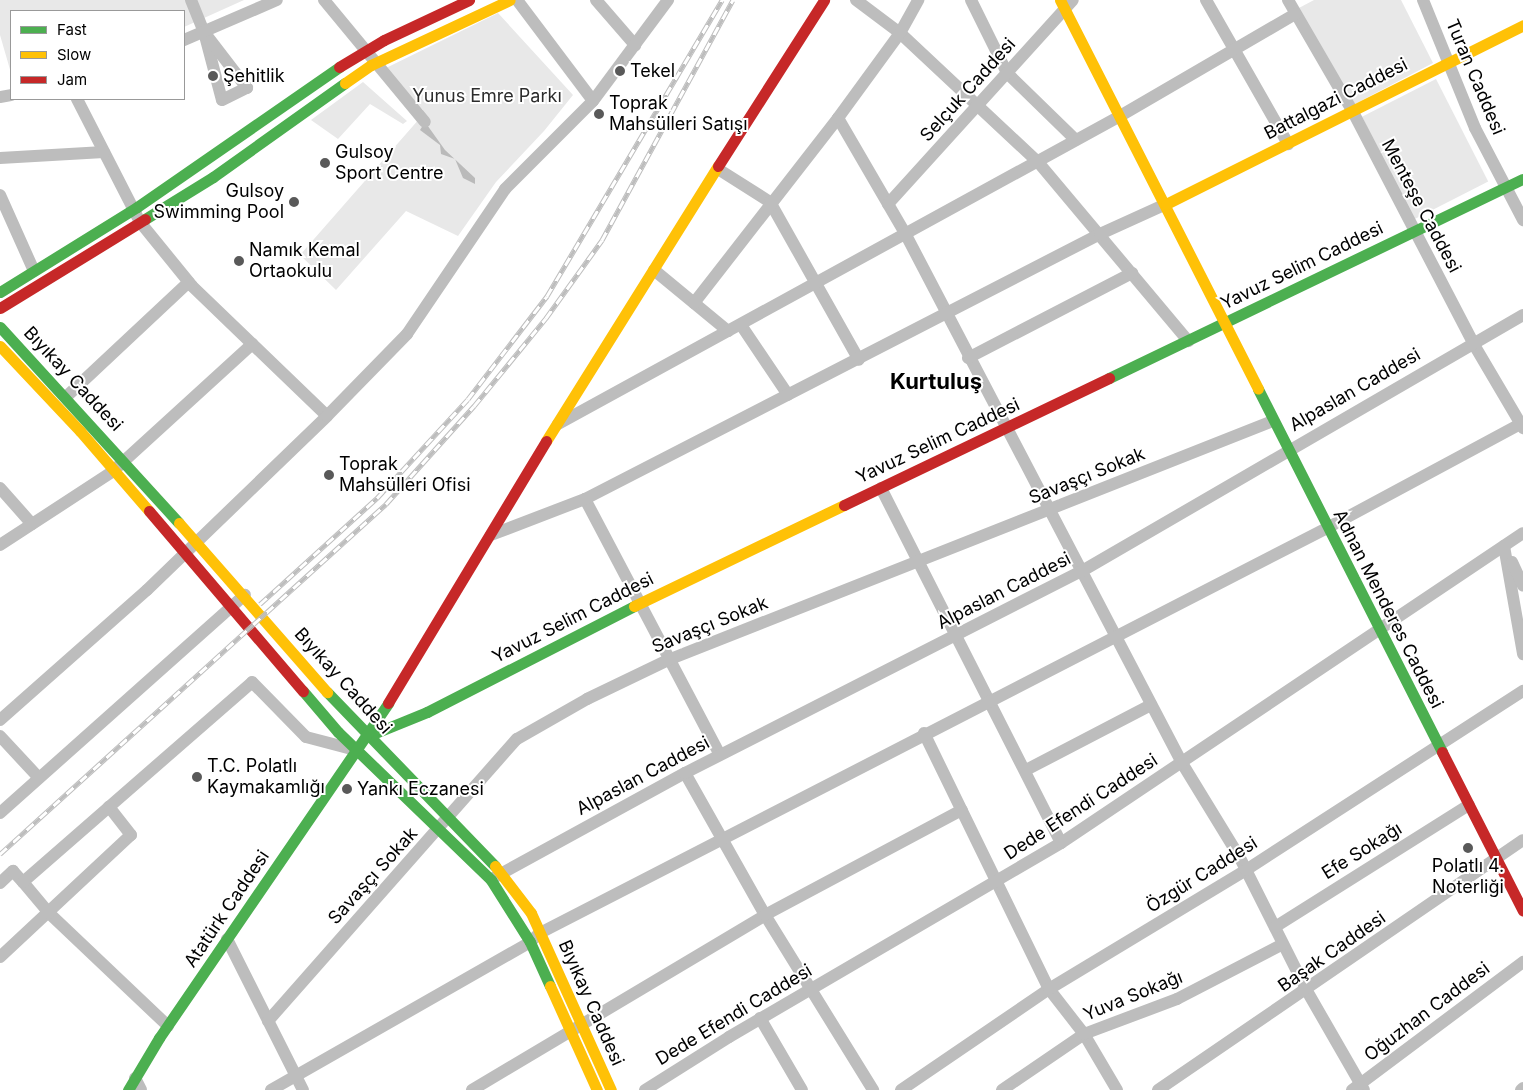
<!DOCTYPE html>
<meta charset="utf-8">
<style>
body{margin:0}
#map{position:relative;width:1523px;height:1090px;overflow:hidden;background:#fff;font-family:Inter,sans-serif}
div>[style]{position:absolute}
.green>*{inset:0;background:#e8e8e8;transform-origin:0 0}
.water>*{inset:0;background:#bababa}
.street>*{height:12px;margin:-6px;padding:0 6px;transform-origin:6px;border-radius:6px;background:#bdbdbd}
.fast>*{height:11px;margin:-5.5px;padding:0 5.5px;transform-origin:5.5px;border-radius:5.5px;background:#4caf50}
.slow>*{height:11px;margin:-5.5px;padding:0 5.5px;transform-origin:5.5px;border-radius:5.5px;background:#ffc107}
.jam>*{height:11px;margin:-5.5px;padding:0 5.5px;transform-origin:5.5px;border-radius:5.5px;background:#c62828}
.rail>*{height:5px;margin-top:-2.5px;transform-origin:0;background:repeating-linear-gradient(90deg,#fff 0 9px,#bdbdbd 0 18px);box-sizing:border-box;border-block:1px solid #bdbdbd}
.dots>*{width:14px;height:14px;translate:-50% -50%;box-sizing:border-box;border:2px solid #fff;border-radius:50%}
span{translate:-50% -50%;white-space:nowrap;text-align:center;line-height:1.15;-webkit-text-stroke:4px #fff;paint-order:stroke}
.poi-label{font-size:18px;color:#000}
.left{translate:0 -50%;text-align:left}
.right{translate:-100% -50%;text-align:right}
.street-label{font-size:18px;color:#000}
.park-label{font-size:18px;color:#2c2c2c}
.district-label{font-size:22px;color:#000;font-weight:700}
.legend{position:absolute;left:10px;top:10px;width:175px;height:90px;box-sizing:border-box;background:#fff;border:1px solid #999;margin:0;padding:6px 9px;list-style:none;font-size:15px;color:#000}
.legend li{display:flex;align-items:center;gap:10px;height:25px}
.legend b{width:25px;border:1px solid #999}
</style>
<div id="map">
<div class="green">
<i style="clip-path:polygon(0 0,244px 0,184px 27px,184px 11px,11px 11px,11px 73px,0 35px)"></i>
<i style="clip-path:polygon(1314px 0,1401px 0,1433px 63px,1351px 106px,1297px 9px)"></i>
<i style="clip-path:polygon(498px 13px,573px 95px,544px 131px,496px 182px,458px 236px,406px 211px,336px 290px,300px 255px,420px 118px,423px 110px,386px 68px)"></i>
<i style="left:1436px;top:79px;width:115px;height:83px;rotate:63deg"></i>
<i style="clip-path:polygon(363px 82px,407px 121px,403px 124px,370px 104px,338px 139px,311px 120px)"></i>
</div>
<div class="water">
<i style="clip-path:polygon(425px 122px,445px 150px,475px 178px,475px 184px,463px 178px,455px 159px,441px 154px,440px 145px,420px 130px)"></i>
</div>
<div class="street">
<i style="left:191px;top:0;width:35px;rotate:68deg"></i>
<i style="left:204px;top:32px;width:70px;rotate:75.2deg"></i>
<i style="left:222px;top:100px;width:28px;rotate:-26deg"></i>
<i style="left:247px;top:88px;width:71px;rotate:-127.5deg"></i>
<i style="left:324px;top:0;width:158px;rotate:50.4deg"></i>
<i style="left:517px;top:0;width:126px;rotate:53deg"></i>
<i style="left:596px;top:0;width:60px;rotate:49.1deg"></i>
<i style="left:856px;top:0;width:55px;rotate:36.9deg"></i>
<i style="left:900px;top:33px;width:189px;rotate:43.1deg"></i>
<i style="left:1038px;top:162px;width:234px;rotate:50deg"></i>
<i style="left:971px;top:0;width:81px;rotate:63.7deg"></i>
<i style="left:1007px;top:73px;width:96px;rotate:44.2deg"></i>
<i style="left:1206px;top:0;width:166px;rotate:60.3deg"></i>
<i style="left:1288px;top:0;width:129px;rotate:59.9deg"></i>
<i style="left:1353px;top:112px;width:260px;rotate:62.5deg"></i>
<i style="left:1473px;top:343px;width:99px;rotate:59.5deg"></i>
<i style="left:1423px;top:0;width:138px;rotate:67.9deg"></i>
<i style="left:1475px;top:128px;width:104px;rotate:62.4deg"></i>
<i style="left:184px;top:40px;width:101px;rotate:-23.3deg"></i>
<i style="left:0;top:97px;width:11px;rotate:-10deg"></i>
<i style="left:77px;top:99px;width:138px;rotate:62.9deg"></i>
<i style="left:140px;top:222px;width:82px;rotate:50.9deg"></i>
<i style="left:192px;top:286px;width:187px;rotate:43.9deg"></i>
<i style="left:838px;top:118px;width:135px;rotate:59.8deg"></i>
<i style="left:906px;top:235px;width:596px;rotate:62.4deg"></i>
<i style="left:1182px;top:763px;width:111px;rotate:58.6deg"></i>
<i style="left:1240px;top:858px;width:149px;rotate:63.3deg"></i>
<i style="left:1307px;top:991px;width:114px;rotate:60.1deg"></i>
<i style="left:0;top:158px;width:104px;rotate:-3.3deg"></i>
<i style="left:718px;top:169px;width:62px;rotate:32.4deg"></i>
<i style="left:770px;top:202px;width:181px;rotate:60.6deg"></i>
<i style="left:0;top:195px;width:83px;rotate:65.9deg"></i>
<i style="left:888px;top:204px;width:275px;rotate:-47.8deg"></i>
<i style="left:654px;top:270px;width:96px;rotate:39.5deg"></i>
<i style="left:694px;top:303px;width:234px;rotate:-52.1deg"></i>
<i style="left:838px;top:118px;width:105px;rotate:-53.9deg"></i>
<i style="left:900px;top:33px;width:38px;rotate:-61deg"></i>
<i style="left:741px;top:325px;width:84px;rotate:56.1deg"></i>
<i style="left:968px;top:358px;width:185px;rotate:-27.4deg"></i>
<i style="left:66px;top:397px;width:168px;rotate:-43.1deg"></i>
<i style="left:558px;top:424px;width:641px;rotate:-28.72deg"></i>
<i style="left:1120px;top:116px;width:203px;rotate:-30.2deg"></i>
<i style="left:0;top:488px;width:48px;rotate:48.4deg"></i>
<i style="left:881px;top:488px;width:398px;rotate:63.1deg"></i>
<i style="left:585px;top:499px;width:289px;rotate:62.2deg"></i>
<i style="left:491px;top:535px;width:101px;rotate:-21deg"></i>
<i style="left:585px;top:499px;width:579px;rotate:-27.23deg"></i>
<i style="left:1100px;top:234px;width:72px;rotate:-24.4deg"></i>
<i style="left:0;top:545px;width:134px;rotate:-33.1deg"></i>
<i style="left:112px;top:472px;width:190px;rotate:-42.4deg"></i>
<i style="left:1504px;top:546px;width:110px;rotate:80deg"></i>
<i style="left:1512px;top:562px;width:26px;rotate:65deg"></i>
<i style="left:0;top:720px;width:196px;rotate:-41.5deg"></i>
<i style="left:147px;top:590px;width:250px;rotate:-44deg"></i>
<i style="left:327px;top:416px;width:115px;rotate:-45.7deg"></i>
<i style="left:407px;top:334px;width:175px;rotate:-55.9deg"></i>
<i style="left:505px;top:189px;width:124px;rotate:-45deg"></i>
<i style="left:593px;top:101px;width:126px;rotate:-53.4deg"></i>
<i style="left:924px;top:733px;width:285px;rotate:64deg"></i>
<i style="left:1049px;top:989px;width:57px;rotate:52.1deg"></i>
<i style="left:1084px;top:1034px;width:65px;rotate:59.5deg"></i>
<i style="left:0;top:736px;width:57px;rotate:47.1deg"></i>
<i style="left:1026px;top:770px;width:141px;rotate:-27.5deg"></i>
<i style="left:685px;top:773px;width:163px;rotate:60.6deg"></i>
<i style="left:765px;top:915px;width:206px;rotate:58.3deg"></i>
<i style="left:0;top:813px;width:328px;rotate:-41.7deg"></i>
<i style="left:495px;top:877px;width:217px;rotate:-28.7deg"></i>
<i style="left:685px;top:773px;width:445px;rotate:-27deg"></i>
<i style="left:1082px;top:571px;width:510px;rotate:-30.14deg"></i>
<i style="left:0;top:883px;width:18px;rotate:-43deg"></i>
<i style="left:13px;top:871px;width:15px;rotate:48deg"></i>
<i style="left:1275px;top:927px;width:229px;rotate:-32.2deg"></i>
<i style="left:227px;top:939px;width:169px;rotate:63.3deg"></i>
<i style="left:0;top:957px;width:179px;rotate:-43deg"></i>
<i style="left:131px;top:835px;width:36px;rotate:-128deg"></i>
<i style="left:760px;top:1018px;width:83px;rotate:59.7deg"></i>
<i style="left:268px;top:1021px;width:376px;rotate:-48.6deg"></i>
<i style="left:517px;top:739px;width:81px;rotate:-29.7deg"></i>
<i style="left:587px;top:699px;width:90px;rotate:-25.7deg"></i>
<i style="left:668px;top:660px;width:650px;rotate:-21.56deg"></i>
<i style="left:168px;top:1026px;width:164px;rotate:-136.5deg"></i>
<i style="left:49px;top:913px;width:40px;rotate:-130deg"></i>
<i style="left:23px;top:882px;width:304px;rotate:-41.1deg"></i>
<i style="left:252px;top:682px;width:77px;rotate:45.5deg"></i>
<i style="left:306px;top:737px;width:52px;rotate:14.6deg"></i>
<i style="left:135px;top:1078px;width:13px;rotate:63deg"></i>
<i style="left:271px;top:1090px;width:298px;rotate:-29.7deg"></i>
<i style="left:530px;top:942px;width:13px;rotate:-42deg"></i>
<i style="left:540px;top:933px;width:885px;rotate:-27.23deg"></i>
<i style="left:1327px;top:528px;width:219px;rotate:-28.3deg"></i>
<i style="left:472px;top:1090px;width:341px;rotate:-30.8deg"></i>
<i style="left:765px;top:915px;width:223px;rotate:-28.1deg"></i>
<i style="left:645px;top:1090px;width:99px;rotate:-32.2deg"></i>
<i style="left:729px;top:1037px;width:385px;rotate:-30.3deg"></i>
<i style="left:1061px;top:843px;width:556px;rotate:-33.86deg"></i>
<i style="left:901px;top:1090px;width:179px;rotate:-34.3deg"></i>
<i style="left:1049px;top:989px;width:230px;rotate:-31.1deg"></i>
<i style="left:1246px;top:870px;width:330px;rotate:-32.9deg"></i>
<i style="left:1002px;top:1090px;width:99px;rotate:-34.3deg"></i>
<i style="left:1084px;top:1034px;width:99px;rotate:-20.6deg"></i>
<i style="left:1177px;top:999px;width:119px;rotate:-27.4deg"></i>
<i style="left:1158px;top:1090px;width:442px;rotate:-34.4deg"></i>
<i style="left:1352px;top:1090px;width:214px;rotate:-36.8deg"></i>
<i style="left:1521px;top:1090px;width:3px;rotate:-45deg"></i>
</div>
<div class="fast">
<i style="left:145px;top:219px;width:80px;rotate:-31.7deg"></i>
<i style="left:213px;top:177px;width:162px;rotate:-35.5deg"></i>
<i style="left:0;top:292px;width:161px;rotate:-31.8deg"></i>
<i style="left:137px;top:207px;width:246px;rotate:-34.7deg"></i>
<i style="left:0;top:327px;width:265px;rotate:47.6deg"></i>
<i style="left:1109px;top:378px;width:459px;rotate:-25.7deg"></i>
<i style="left:1258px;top:389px;width:407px;rotate:63.1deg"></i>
<i style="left:303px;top:691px;width:54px;rotate:49.5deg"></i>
<i style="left:338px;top:732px;width:213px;rotate:44deg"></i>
<i style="left:491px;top:880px;width:73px;rotate:57.8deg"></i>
<i style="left:530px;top:942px;width:48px;rotate:65.6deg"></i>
<i style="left:327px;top:692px;width:242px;rotate:46deg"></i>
<i style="left:368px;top:736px;width:64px;rotate:-22.1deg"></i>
<i style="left:427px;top:712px;width:233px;rotate:-27.1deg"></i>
<i style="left:128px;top:1090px;width:61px;rotate:-59.2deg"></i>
<i style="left:159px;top:1038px;width:406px;rotate:-55.6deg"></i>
</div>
<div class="slow">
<i style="left:1060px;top:0;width:436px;rotate:63deg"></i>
<i style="left:345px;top:83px;width:32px;rotate:-35deg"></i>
<i style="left:371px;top:65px;width:153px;rotate:-25.1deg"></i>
<i style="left:1166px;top:204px;width:399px;rotate:-26.6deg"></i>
<i style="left:0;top:346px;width:117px;rotate:46.7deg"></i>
<i style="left:80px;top:431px;width:106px;rotate:49.2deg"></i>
<i style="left:546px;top:441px;width:324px;rotate:-58deg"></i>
<i style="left:179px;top:523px;width:225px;rotate:48.8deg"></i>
<i style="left:634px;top:606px;width:233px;rotate:-25.7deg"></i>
<i style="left:495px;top:866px;width:59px;rotate:52.5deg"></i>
<i style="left:531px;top:913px;width:194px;rotate:65.7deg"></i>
<i style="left:550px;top:986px;width:114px;rotate:65.7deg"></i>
</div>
<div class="jam">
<i style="left:339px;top:67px;width:52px;rotate:-31deg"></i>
<i style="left:384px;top:40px;width:94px;rotate:-25.2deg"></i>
<i style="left:718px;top:166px;width:197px;rotate:-57.4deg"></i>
<i style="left:0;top:308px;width:170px;rotate:-31.5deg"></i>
<i style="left:844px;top:505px;width:294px;rotate:-25.6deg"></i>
<i style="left:149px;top:511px;width:237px;rotate:49.5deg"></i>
<i style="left:388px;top:703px;width:306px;rotate:-58.9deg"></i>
<i style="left:1442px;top:752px;width:178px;rotate:63deg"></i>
</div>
<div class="rail">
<i style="left:260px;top:604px;width:158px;rotate:-42.2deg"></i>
<i style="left:377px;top:498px;width:134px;rotate:-47.4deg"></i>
<i style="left:468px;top:399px;width:130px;rotate:-52.5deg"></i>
<i style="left:547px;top:296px;width:344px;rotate:-59.4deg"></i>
<i style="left:0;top:854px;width:521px;rotate:-42.2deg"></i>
<i style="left:386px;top:504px;width:132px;rotate:-48.1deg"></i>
<i style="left:474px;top:406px;width:114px;rotate:-50.7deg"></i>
<i style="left:546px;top:318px;width:96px;rotate:-54.3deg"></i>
<i style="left:602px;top:240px;width:273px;rotate:-61.4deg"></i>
</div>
<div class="dots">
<i style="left:620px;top:71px;background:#595959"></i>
<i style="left:213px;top:76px;background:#595959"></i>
<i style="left:599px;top:114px;background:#595959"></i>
<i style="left:325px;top:163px;background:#595959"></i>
<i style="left:294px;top:202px;background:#595959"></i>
<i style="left:239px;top:261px;background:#595959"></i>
<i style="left:329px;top:475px;background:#595959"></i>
<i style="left:197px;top:777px;background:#595959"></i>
<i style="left:347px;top:789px;background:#595959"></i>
<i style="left:1468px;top:848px;background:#595959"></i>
</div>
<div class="poi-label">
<span class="left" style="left:630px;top:71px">Tekel</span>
<span class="left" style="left:223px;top:76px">Şehitlik</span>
<span class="left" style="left:609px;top:114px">Toprak<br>Mahsülleri Satışı</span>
<span class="left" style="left:335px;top:163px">Gulsoy<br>Sport Centre</span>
<span class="right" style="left:284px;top:202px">Gulsoy<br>Swimming Pool</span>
<span class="left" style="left:249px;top:261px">Namık Kemal<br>Ortaokulu</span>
<span class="left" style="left:339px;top:475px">Toprak<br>Mahsülleri Ofisi</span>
<span class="left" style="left:207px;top:777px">T.C. Polatlı<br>Kaymakamlığı</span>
<span class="left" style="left:357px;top:789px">Yankı Eczanesi</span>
<span style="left:1468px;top:877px">Polatlı 4.<br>Noterliği</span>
</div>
<div class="street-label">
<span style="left:1475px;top:77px;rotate:67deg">Turan Caddesi</span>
<span style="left:968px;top:90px;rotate:-48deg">Selçuk Caddesi</span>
<span style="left:1336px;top:99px;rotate:-27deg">Battalgazi Caddesi</span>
<span style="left:1421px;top:206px;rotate:62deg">Menteşe Caddesi</span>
<span style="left:1302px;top:266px;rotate:-26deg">Yavuz Selim Caddesi</span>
<span style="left:73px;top:379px;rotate:47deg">Bıyıkay Caddesi</span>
<span style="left:1355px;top:390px;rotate:-30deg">Alpaslan Caddesi</span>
<span style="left:938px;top:441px;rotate:-25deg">Yavuz Selim Caddesi</span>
<span style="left:1087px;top:476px;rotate:-22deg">Savaşçı Sokak</span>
<span style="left:1004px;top:591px;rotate:-27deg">Alpaslan Caddesi</span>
<span style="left:1388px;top:609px;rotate:63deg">Adnan Menderes Caddesi</span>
<span style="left:573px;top:618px;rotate:-27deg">Yavuz Selim Caddesi</span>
<span style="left:710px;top:625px;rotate:-22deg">Savaşçı Sokak</span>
<span style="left:343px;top:681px;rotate:48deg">Bıyıkay Caddesi</span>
<span style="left:643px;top:776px;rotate:-28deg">Alpaslan Caddesi</span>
<span style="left:1081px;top:807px;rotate:-33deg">Dede Efendi Caddesi</span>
<span style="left:1362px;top:851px;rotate:-32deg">Efe Sokağı</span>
<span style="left:1202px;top:875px;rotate:-32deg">Özgür Caddesi</span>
<span style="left:373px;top:876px;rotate:-48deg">Savaşçı Sokak</span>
<span style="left:227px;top:909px;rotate:-56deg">Atatürk Caddesi</span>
<span style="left:1332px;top:952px;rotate:-35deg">Başak Caddesi</span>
<span style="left:1133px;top:996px;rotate:-22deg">Yuva Sokağı</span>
<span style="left:591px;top:1003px;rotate:66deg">Bıyıkay Caddesi</span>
<span style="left:1427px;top:1012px;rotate:-37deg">Oğuzhan Caddesi</span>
<span style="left:734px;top:1015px;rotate:-31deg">Dede Efendi Caddesi</span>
</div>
<div class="park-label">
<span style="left:487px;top:96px">Yunus Emre Parkı</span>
</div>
<div class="district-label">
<span style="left:936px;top:382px">Kurtuluş</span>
</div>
<ul class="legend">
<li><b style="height:6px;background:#4caf50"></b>Fast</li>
<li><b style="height:6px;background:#ffc107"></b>Slow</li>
<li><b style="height:6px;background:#c62828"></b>Jam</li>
</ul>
</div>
